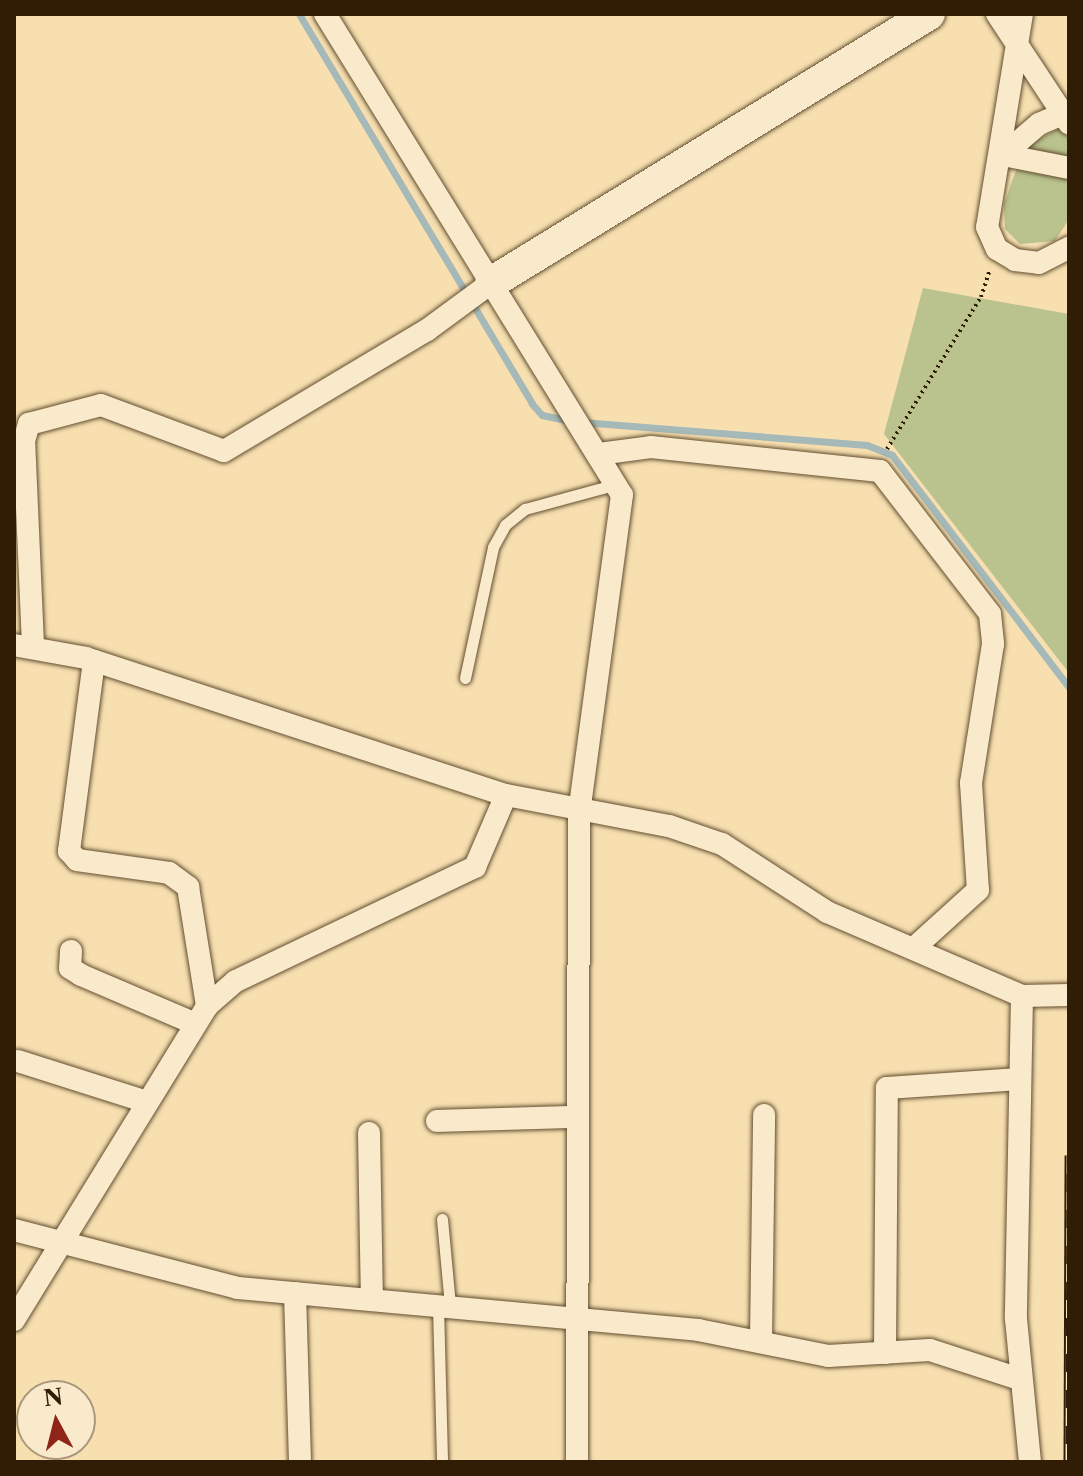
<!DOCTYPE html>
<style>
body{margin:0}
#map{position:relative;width:1083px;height:1476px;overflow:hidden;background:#f7dfb0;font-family:"Libre Caslon Text",serif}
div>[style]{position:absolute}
.green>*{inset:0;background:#bac28d}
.stream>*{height:7px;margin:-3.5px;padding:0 3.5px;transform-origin:3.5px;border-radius:3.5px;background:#a4b9b8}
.path>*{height:4px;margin-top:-2px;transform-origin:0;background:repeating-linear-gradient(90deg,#311d05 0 2px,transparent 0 6px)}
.roads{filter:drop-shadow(0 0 2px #624e30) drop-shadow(0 0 2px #624e30)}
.lane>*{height:11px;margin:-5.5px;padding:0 5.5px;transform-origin:5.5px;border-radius:5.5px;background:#faeacc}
.street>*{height:22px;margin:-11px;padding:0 11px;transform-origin:11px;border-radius:11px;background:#faeacc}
.secondary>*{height:32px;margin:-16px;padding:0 16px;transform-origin:16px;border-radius:16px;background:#faeacc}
.rail>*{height:9px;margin-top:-4.5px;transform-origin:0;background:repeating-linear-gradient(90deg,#faeacc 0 18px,#311d05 0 36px);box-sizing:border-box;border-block:2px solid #311d05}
span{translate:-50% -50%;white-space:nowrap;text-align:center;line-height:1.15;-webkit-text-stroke:6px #faeacc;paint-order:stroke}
.frame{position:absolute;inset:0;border:16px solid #311d05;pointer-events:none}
.north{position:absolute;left:16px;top:1380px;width:80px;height:80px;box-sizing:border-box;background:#faeacc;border:2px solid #aa987c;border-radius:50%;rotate:353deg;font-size:22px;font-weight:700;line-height:32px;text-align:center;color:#311d05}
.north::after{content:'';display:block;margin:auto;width:28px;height:36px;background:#8f2418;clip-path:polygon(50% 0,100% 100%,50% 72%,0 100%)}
</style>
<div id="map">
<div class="green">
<i style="clip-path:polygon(1058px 129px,1069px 138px,1069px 219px,1055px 241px,1020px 244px,1005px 229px,1004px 204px,1024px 148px)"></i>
<i style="clip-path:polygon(923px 288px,1069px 314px,1069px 673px,884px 434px)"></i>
</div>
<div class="stream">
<i style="left:299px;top:14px;width:454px;rotate:59.1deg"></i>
<i style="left:532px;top:404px;width:15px;rotate:48deg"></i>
<i style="left:542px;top:415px;width:29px;rotate:12deg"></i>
<i style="left:582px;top:422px;width:286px;rotate:4.6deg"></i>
<i style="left:867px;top:445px;width:27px;rotate:22deg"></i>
<i style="left:892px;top:455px;width:292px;rotate:52.7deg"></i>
</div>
<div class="path">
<i style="left:887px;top:449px;width:179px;rotate:-58.3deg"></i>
<i style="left:981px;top:297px;width:28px;rotate:-72deg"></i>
</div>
<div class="roads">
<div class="lane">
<i style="left:465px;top:678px;width:134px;rotate:-77.9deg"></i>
<i style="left:493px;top:547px;width:25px;rotate:-61deg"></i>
<i style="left:505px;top:525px;width:26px;rotate:-39deg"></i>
<i style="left:525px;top:509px;width:95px;rotate:-15.2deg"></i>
<i style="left:442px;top:1219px;width:87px;rotate:84.7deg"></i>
<i style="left:438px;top:1306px;width:156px;rotate:88.5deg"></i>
</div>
<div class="street">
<i style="left:325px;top:14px;width:565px;rotate:58.31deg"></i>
<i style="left:622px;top:495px;width:319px;rotate:97.7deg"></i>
<i style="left:579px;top:811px;width:651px;rotate:90.18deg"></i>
<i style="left:997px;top:14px;width:131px;rotate:56.6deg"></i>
<i style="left:1022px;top:14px;width:216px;rotate:99.3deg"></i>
<i style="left:987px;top:227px;width:24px;rotate:66deg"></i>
<i style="left:997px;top:249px;width:21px;rotate:31deg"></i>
<i style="left:1015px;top:260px;width:24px;rotate:7deg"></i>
<i style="left:1039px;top:263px;width:34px;rotate:-27deg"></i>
<i style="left:1003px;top:155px;width:48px;rotate:-40.7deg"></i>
<i style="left:1039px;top:124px;width:26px;rotate:-23deg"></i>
<i style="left:1003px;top:155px;width:67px;rotate:11.1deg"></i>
<i style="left:599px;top:454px;width:52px;rotate:-7.7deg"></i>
<i style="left:651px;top:447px;width:230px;rotate:6deg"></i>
<i style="left:880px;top:471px;width:180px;rotate:52.4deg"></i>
<i style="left:990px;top:614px;width:30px;rotate:84deg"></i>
<i style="left:993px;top:644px;width:141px;rotate:99deg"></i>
<i style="left:971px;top:783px;width:107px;rotate:86.3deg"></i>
<i style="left:978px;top:890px;width:86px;rotate:137.8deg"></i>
<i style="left:14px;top:645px;width:73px;rotate:10.2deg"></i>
<i style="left:86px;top:658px;width:442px;rotate:18.1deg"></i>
<i style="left:506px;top:795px;width:166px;rotate:10.8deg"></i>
<i style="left:669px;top:826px;width:56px;rotate:18.8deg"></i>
<i style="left:722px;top:844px;width:125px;rotate:32.9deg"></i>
<i style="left:827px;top:912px;width:212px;rotate:23.3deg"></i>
<i style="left:1022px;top:996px;width:47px;rotate:-1.2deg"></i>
<i style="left:33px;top:645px;width:204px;rotate:-92.5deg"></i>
<i style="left:24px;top:441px;width:18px;rotate:-74deg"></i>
<i style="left:29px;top:424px;width:74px;rotate:-14.8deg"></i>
<i style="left:101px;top:405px;width:131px;rotate:20.5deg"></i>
<i style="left:224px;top:451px;width:236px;rotate:-30.8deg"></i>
<i style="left:427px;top:330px;width:79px;rotate:-36.3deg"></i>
<i style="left:94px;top:661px;width:192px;rotate:97.5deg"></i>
<i style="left:69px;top:851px;width:12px;rotate:48deg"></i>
<i style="left:77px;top:860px;width:93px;rotate:8deg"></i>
<i style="left:169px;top:873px;width:24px;rotate:36deg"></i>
<i style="left:188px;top:887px;width:121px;rotate:80.9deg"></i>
<i style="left:71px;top:951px;width:17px;rotate:93deg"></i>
<i style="left:70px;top:968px;width:13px;rotate:32deg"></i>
<i style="left:81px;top:975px;width:125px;rotate:23.1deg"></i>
<i style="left:1022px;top:996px;width:323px;rotate:91.1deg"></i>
<i style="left:1016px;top:1319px;width:144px;rotate:84.4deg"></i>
<i style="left:18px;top:1061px;width:135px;rotate:17.6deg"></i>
<i style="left:437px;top:1121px;width:138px;rotate:-1.7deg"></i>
<i style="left:369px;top:1133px;width:167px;rotate:89deg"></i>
<i style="left:14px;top:1230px;width:231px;rotate:14.5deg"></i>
<i style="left:238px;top:1288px;width:462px;rotate:5.2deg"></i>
<i style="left:698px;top:1330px;width:133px;rotate:11.3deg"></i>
<i style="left:828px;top:1356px;width:102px;rotate:-3.4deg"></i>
<i style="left:930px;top:1350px;width:94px;rotate:18deg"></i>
<i style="left:295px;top:1293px;width:169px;rotate:88.3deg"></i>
<i style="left:14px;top:1320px;width:369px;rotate:-58.4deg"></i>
<i style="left:207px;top:1006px;width:38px;rotate:-41deg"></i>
<i style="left:236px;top:981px;width:265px;rotate:-25.5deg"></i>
<i style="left:475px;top:867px;width:78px;rotate:-66.7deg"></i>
<i style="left:761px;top:1339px;width:224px;rotate:-89.2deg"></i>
<i style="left:885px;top:1353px;width:265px;rotate:-89.6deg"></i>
<i style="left:887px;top:1088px;width:133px;rotate:-3.9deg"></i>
</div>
<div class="secondary">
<i style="left:491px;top:283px;width:514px;rotate:-31.56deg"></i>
</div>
</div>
<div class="rail">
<i style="left:1068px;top:1462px;width:307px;rotate:-89.8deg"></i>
</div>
<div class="frame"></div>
<div class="north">N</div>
</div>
